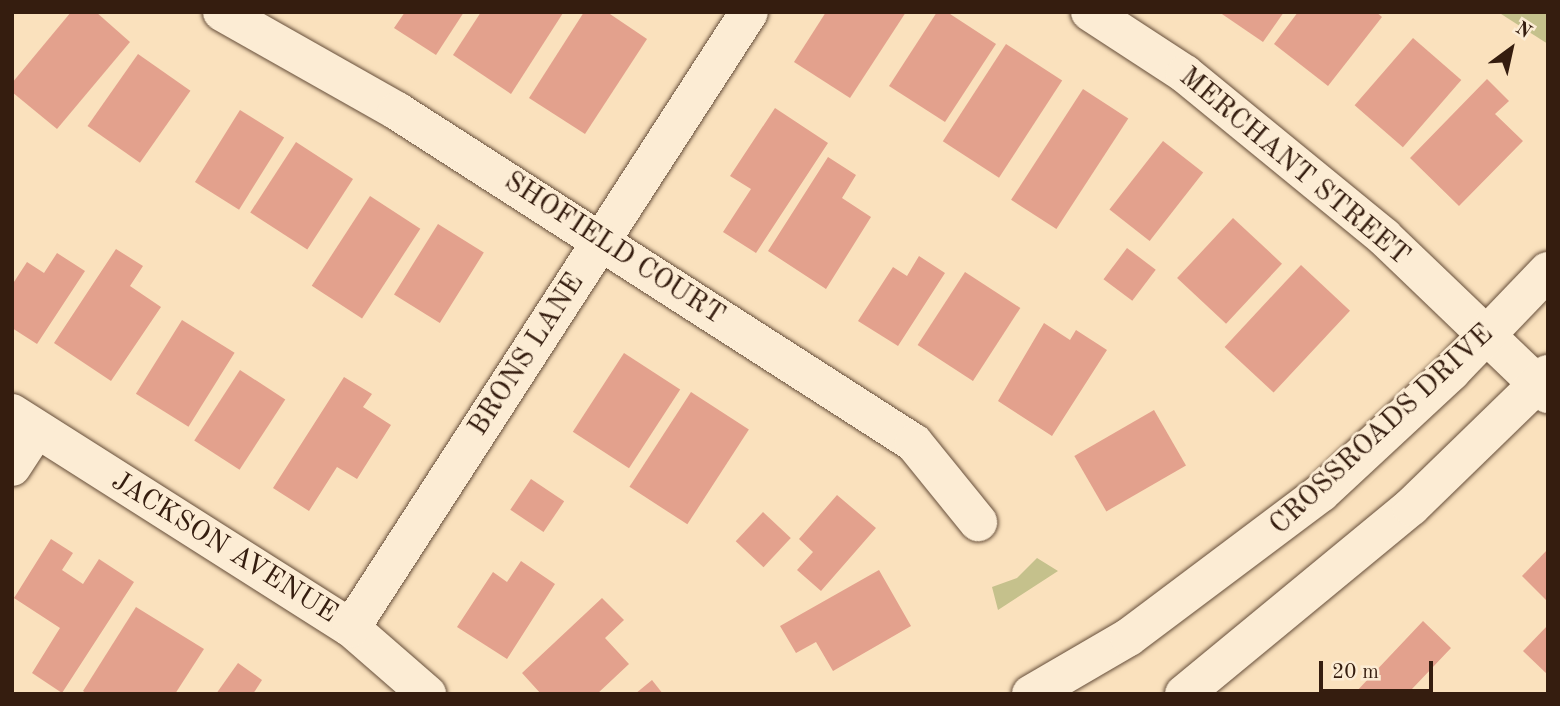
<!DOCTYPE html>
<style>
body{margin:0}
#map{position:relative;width:1560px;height:706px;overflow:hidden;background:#fae1bd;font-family:"Old Standard TT",serif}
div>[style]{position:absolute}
.green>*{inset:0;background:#c5c18c}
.building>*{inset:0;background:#e3a18d;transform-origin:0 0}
.roads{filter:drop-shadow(0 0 2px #664e3a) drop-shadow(0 0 2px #664e3a)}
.minor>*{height:38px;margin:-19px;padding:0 19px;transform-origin:19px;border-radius:19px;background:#fcecd4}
span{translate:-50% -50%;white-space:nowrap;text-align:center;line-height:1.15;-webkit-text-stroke:6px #fcecd4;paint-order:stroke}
.street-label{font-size:28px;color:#351d0f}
.frame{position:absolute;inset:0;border:14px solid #351d0f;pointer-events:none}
.north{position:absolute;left:1476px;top:14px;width:70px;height:70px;-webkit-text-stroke:5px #fcecd4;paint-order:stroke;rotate:33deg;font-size:19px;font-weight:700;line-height:28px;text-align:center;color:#351d0f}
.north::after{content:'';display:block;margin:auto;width:24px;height:32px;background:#351d0f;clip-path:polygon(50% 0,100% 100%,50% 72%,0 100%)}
.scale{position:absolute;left:1319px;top:661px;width:114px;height:32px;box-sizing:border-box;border:4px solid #351d0f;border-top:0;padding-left:9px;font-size:21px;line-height:24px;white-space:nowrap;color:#351d0f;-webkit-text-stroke:5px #fcecd4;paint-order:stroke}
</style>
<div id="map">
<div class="green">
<i style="clip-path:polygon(1498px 12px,1548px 12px,1548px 44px)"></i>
<i style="clip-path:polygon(1037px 558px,1058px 571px,998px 610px,992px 587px,1017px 578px)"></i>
</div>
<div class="building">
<i style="clip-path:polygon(71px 12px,96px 12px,130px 42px,57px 129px,12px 92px,12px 83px)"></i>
<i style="clip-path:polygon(405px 12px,464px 12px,436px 55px,394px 28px)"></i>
<i style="clip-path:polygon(481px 12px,563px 13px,511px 94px,453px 55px)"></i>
<i style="clip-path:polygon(584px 12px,607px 12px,647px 39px,585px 134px,529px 98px)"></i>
<i style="clip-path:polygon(826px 12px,906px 12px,850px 98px,794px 62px)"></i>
<i style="clip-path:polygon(937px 12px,947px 12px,996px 44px,945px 122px,889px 86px)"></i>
<i style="clip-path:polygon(1219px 12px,1284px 12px,1263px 42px)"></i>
<i style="clip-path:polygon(1298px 12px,1376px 12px,1382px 17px,1328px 86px,1274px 44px)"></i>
<i style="left:1413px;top:38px;width:64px;height:89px;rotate:41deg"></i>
<i style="left:1006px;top:44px;width:67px;height:116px;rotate:33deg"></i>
<i style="left:138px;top:54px;width:64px;height:88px;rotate:35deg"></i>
<i style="clip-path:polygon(1487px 79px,1509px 101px,1495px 114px,1523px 141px,1459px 206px,1410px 158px)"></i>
<i style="left:1083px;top:89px;width:54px;height:132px;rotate:33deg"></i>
<i style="clip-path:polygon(775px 108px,828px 143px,756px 253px,723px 232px,751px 189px,730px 176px)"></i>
<i style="left:240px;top:110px;width:52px;height:85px;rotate:32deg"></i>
<i style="left:1163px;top:141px;width:51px;height:87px;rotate:38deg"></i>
<i style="left:296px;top:142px;width:68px;height:84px;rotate:33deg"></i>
<i style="clip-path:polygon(828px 157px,856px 175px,842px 198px,871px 217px,826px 289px,768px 251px)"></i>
<i style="left:370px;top:196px;width:60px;height:107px;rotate:33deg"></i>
<i style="left:1233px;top:218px;width:67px;height:82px;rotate:43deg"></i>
<i style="left:438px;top:224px;width:54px;height:83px;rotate:32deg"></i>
<i style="left:1127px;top:248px;width:36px;height:39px;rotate:37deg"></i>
<i style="clip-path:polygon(116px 249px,143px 266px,130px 286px,161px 307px,111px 381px,54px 343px)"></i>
<i style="clip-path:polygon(57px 253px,85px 271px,37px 344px,12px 328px,12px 285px,27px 262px,44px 273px)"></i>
<i style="clip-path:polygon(919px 256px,945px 273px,898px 346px,858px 321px,893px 267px,907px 276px)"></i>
<i style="left:1301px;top:265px;width:67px;height:112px;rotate:43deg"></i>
<i style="left:965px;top:272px;width:66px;height:87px;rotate:33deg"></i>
<i style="left:182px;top:320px;width:62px;height:87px;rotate:32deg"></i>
<i style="clip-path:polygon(1044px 323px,1070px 340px,1076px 330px,1107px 350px,1052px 436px,998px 401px)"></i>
<i style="left:624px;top:353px;width:67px;height:94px;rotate:33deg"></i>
<i style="left:240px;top:370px;width:54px;height:84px;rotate:33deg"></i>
<i style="clip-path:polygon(344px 377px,372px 394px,363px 407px,391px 425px,357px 479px,337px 467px,309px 511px,273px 488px)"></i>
<i style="left:691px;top:392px;width:69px;height:113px;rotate:33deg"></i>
<i style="left:1154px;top:410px;width:64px;height:92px;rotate:60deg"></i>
<i style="left:531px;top:479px;width:40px;height:37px;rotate:34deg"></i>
<i style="clip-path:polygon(837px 495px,876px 528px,821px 591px,797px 570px,813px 552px,799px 539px)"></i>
<i style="left:763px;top:512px;width:38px;height:40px;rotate:43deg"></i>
<i style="clip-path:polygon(51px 539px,73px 553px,62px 570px,83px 584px,99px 559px,134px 582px,62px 693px,32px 673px,60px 628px,14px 598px)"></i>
<i style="clip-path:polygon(1548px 549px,1548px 602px,1522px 576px)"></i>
<i style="clip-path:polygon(521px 561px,555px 584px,507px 659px,457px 627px,493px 572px,507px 582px)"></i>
<i style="clip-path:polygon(879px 570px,911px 626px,833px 671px,816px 642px,796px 653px,780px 626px)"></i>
<i style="clip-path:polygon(602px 598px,624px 620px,605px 638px,629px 664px,597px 694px,541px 694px,522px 673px)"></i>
<i style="clip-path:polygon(136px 607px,204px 649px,175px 694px,87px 694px,83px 691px)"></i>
<i style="clip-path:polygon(1423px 621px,1451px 648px,1412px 689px,1417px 694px,1354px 694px)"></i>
<i style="clip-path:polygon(1548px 625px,1548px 675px,1523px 651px)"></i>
<i style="clip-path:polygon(238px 663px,262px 680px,253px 694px,216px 694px)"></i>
<i style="clip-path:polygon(652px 680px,663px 694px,635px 694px)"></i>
</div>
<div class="roads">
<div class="minor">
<i style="left:222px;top:12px;width:201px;rotate:29.5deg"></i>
<i style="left:397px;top:111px;width:614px;rotate:32.71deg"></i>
<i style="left:914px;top:443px;width:102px;rotate:51deg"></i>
<i style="left:1090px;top:12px;width:113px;rotate:33.1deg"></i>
<i style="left:1185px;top:74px;width:257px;rotate:39.3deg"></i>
<i style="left:1384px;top:237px;width:227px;rotate:43.8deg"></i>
<i style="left:12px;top:413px;width:401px;rotate:32.4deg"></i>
<i style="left:351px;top:628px;width:101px;rotate:41deg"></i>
<i style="left:12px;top:467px;width:44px;rotate:-57deg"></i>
<i style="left:351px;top:628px;width:733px;rotate:-57.13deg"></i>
<i style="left:1031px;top:694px;width:113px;rotate:-30.2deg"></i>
<i style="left:1129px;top:637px;width:240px;rotate:-36.9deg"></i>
<i style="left:1321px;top:493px;width:178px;rotate:-42.9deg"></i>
<i style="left:1451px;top:372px;width:140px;rotate:-46.2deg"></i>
<i style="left:1184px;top:694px;width:294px;rotate:-39.5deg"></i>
<i style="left:1411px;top:507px;width:191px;rotate:-44.2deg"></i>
</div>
</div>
<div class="street-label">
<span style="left:1294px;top:167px;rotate:40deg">MERCHANT STREET</span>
<span style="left:614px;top:249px;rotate:33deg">SHOFIELD COURT</span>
<span style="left:527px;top:355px;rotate:-57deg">BRONS LANE</span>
<span style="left:1382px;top:430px;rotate:-43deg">CROSSROADS DRIVE</span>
<span style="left:224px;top:548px;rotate:32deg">JACKSON AVENUE</span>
</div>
<div class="frame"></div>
<div class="north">N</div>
<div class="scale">20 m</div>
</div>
